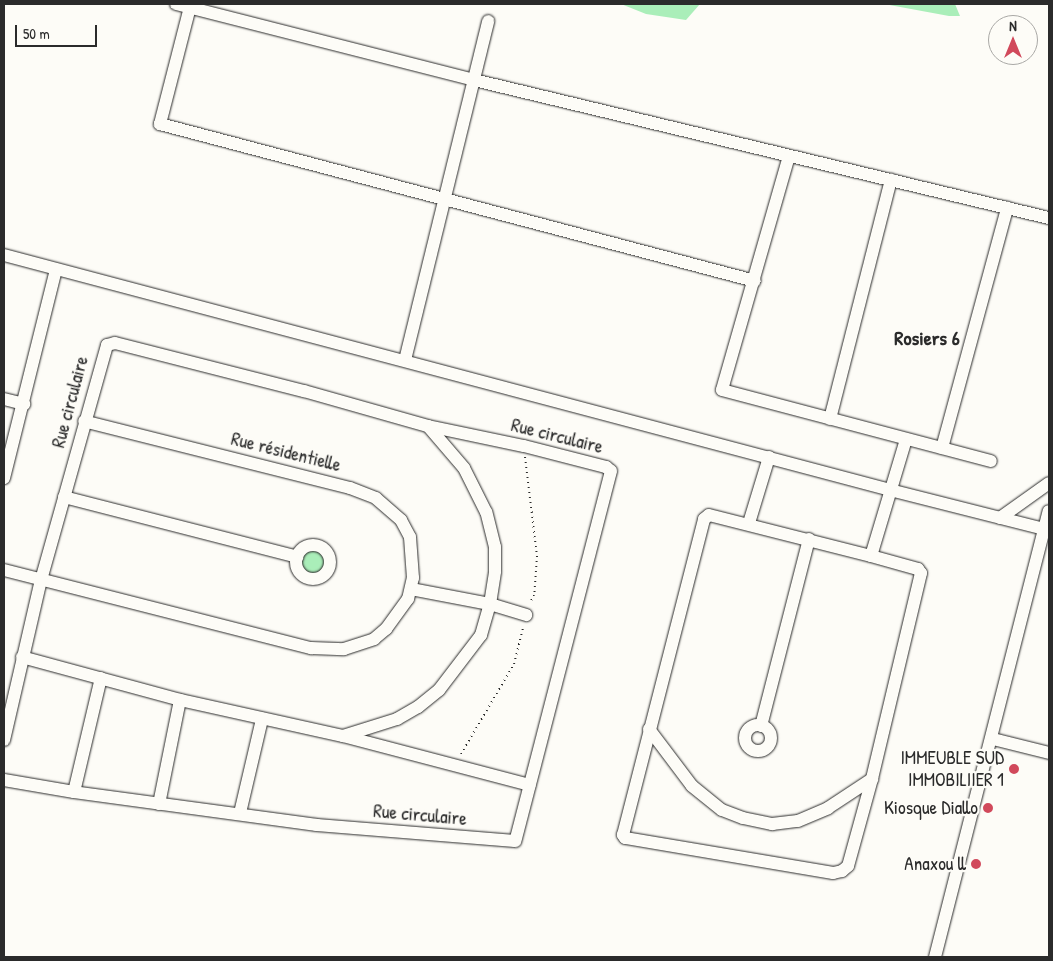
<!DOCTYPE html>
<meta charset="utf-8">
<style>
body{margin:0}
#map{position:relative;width:1053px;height:961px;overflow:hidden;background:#fdfcf7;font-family:"Patrick Hand",sans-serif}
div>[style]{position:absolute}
.green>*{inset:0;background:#aaeeb9}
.round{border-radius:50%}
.path>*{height:2px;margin-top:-1px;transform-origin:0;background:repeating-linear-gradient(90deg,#2b2b2b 0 1px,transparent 0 5px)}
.roads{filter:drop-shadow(0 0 1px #2b2b2b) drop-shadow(0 0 1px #2b2b2b)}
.minor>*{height:12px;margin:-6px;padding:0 6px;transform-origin:6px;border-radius:6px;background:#fdfcf7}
.minor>.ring{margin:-6px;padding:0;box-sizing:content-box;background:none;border:12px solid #fdfcf7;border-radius:50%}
.dots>*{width:14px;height:14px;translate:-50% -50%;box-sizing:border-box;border:2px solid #fdfcf7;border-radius:50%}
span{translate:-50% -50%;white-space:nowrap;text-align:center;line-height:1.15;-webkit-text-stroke:4.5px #fdfcf7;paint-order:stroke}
.street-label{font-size:19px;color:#2b2b2b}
.poi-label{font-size:19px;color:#2b2b2b}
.right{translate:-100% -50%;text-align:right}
.neighbourhood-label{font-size:20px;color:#2b2b2b;font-weight:700}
.frame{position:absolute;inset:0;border:5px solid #2b2b2b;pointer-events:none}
.north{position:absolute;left:988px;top:15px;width:50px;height:50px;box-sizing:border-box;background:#fdfcf7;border:1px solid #a9a8a5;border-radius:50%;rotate:0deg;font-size:14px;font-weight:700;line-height:20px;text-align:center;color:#2b2b2b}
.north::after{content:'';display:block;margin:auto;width:18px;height:22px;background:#d1495b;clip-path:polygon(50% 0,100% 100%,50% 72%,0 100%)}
.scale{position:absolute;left:15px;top:25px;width:82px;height:22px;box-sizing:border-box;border:2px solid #2b2b2b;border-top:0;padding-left:6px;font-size:15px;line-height:18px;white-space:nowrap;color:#2b2b2b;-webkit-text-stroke:4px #fdfcf7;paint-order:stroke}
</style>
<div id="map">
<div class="green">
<i style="clip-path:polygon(621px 4px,700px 4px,686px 20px,646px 14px)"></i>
<i style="clip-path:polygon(884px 4px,955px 4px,960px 16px,949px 16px)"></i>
<i class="round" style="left:301px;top:550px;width:24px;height:24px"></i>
</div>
<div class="path">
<i style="left:525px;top:457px;width:100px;rotate:83.1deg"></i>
<i style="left:537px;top:556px;width:39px;rotate:94deg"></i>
<i style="left:534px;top:595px;width:9px;rotate:117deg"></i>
<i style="left:461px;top:754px;width:104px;rotate:-59.5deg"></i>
<i style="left:514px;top:664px;width:38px;rotate:-76deg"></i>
</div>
<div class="roads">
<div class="minor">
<i style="left:176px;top:4px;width:308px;rotate:14.3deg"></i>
<i style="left:474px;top:80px;width:591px;rotate:13.5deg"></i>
<i style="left:190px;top:7px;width:121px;rotate:104.4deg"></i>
<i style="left:160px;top:124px;width:615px;rotate:14.78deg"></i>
<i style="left:789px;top:156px;width:243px;rotate:106deg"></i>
<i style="left:722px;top:390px;width:278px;rotate:14.8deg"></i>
<i style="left:4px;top:255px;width:917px;rotate:14.85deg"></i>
<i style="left:890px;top:490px;width:159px;rotate:14.2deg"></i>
<i style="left:405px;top:360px;width:349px;rotate:-76.2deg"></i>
<i style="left:4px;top:399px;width:21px;rotate:14deg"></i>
<i style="left:830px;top:419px;width:247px;rotate:-75.7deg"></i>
<i style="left:942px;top:448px;width:249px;rotate:-74.8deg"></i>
<i style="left:4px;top:478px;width:215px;rotate:-76deg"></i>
<i style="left:64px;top:497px;width:241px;rotate:14.4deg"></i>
<i style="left:709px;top:515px;width:167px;rotate:14.2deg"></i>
<i style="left:871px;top:556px;width:49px;rotate:15.5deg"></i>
<i style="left:918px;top:569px;width:5px;rotate:53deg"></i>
<i style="left:921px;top:573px;width:212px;rotate:103.4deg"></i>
<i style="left:872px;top:779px;width:90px;rotate:105.4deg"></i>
<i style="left:848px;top:866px;width:8px;rotate:140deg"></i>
<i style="left:842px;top:871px;width:9px;rotate:167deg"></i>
<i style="left:833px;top:873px;width:211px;rotate:-170.4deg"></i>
<i style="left:625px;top:838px;width:4px;rotate:-124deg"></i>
<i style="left:623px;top:835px;width:326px;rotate:-75.6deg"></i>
<i style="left:704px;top:519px;width:6px;rotate:-39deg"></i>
<i style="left:1000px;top:518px;width:60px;rotate:-35.5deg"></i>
<i style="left:749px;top:523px;width:69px;rotate:-73.1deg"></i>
<i class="ring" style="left:296px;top:545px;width:22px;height:22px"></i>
<i style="left:871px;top:556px;width:122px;rotate:-73.3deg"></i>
<i style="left:4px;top:570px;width:317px;rotate:14.3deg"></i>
<i style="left:311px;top:648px;width:33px;rotate:2deg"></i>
<i style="left:344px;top:649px;width:32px;rotate:-18deg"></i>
<i style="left:374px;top:639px;width:16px;rotate:-40deg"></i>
<i style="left:386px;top:629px;width:37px;rotate:-54deg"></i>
<i style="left:408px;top:599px;width:22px;rotate:-77deg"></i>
<i style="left:413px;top:578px;width:41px;rotate:-94.2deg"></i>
<i style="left:410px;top:537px;width:19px;rotate:-118deg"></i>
<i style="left:401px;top:520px;width:33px;rotate:-139deg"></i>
<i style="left:376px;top:498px;width:28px;rotate:-159deg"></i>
<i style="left:350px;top:488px;width:274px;rotate:-165.9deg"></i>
<i style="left:411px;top:589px;width:80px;rotate:10.8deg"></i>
<i style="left:490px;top:604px;width:38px;rotate:17deg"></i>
<i style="left:22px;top:657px;width:164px;rotate:15.2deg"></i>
<i style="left:180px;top:700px;width:167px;rotate:12.5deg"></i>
<i style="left:343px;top:736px;width:193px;rotate:14.7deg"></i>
<i class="ring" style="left:745px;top:725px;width:14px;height:14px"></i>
<i style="left:761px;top:726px;width:193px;rotate:-75.6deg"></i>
<i style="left:649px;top:729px;width:71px;rotate:53deg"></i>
<i style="left:692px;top:786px;width:38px;rotate:39deg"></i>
<i style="left:722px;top:810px;width:22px;rotate:21deg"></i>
<i style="left:743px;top:818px;width:30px;rotate:12deg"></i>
<i style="left:772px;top:824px;width:26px;rotate:-7deg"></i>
<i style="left:798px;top:821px;width:33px;rotate:-23deg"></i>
<i style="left:828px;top:808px;width:53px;rotate:-33.4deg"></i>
<i style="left:343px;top:736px;width:57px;rotate:-17.5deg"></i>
<i style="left:397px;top:719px;width:24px;rotate:-30deg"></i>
<i style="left:418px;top:707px;width:27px;rotate:-39deg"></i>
<i style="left:439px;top:690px;width:69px;rotate:-52.6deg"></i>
<i style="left:481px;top:635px;width:32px;rotate:-74deg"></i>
<i style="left:490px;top:604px;width:33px;rotate:-81deg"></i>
<i style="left:495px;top:571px;width:24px;rotate:-90deg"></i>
<i style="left:495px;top:547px;width:36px;rotate:-104deg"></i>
<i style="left:486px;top:512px;width:49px;rotate:-116.6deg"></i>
<i style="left:464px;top:468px;width:55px;rotate:-130.6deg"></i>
<i style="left:993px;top:739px;width:58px;rotate:14deg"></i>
<i style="left:4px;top:740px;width:164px;rotate:-77deg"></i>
<i style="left:41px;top:580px;width:244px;rotate:-74.3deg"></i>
<i style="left:107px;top:345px;width:8px;rotate:-14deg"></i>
<i style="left:115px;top:343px;width:195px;rotate:14.3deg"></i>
<i style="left:304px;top:391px;width:129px;rotate:15.8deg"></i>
<i style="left:428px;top:426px;width:98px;rotate:11.8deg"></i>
<i style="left:524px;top:446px;width:85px;rotate:14.4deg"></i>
<i style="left:606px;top:467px;width:6px;rotate:39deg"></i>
<i style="left:611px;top:471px;width:382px;rotate:104.5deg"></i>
<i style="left:515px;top:841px;width:199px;rotate:-175.4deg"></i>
<i style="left:317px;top:825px;width:245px;rotate:-172.3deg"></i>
<i style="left:74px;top:792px;width:71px;rotate:-170.3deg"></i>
<i style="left:74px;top:792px;width:117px;rotate:-76.7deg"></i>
<i style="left:159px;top:804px;width:106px;rotate:-78.6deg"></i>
<i style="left:240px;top:813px;width:97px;rotate:-76.8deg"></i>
<i style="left:935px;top:957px;width:460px;rotate:-75.7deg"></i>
</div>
</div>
<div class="dots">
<i style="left:1014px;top:769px;background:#d1495b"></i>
<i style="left:988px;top:808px;background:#d1495b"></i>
<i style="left:976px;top:864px;background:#d1495b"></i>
</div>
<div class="street-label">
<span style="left:70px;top:402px;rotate:-75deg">Rue circulaire</span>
<span style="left:557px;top:436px;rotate:14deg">Rue circulaire</span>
<span style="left:286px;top:452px;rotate:14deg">Rue résidentielle</span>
<span style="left:420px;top:815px;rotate:5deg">Rue circulaire</span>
</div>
<div class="poi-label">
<span class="right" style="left:1004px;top:769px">IMMEUBLE SUD<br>IMMOBILIIER 1</span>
<span class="right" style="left:978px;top:808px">Kiosque Diallo</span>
<span class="right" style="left:966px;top:864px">Anaxou ll</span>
</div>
<div class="neighbourhood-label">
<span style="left:927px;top:337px">Rosiers 6</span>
</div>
<div class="frame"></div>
<div class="north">N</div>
<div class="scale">50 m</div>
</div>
